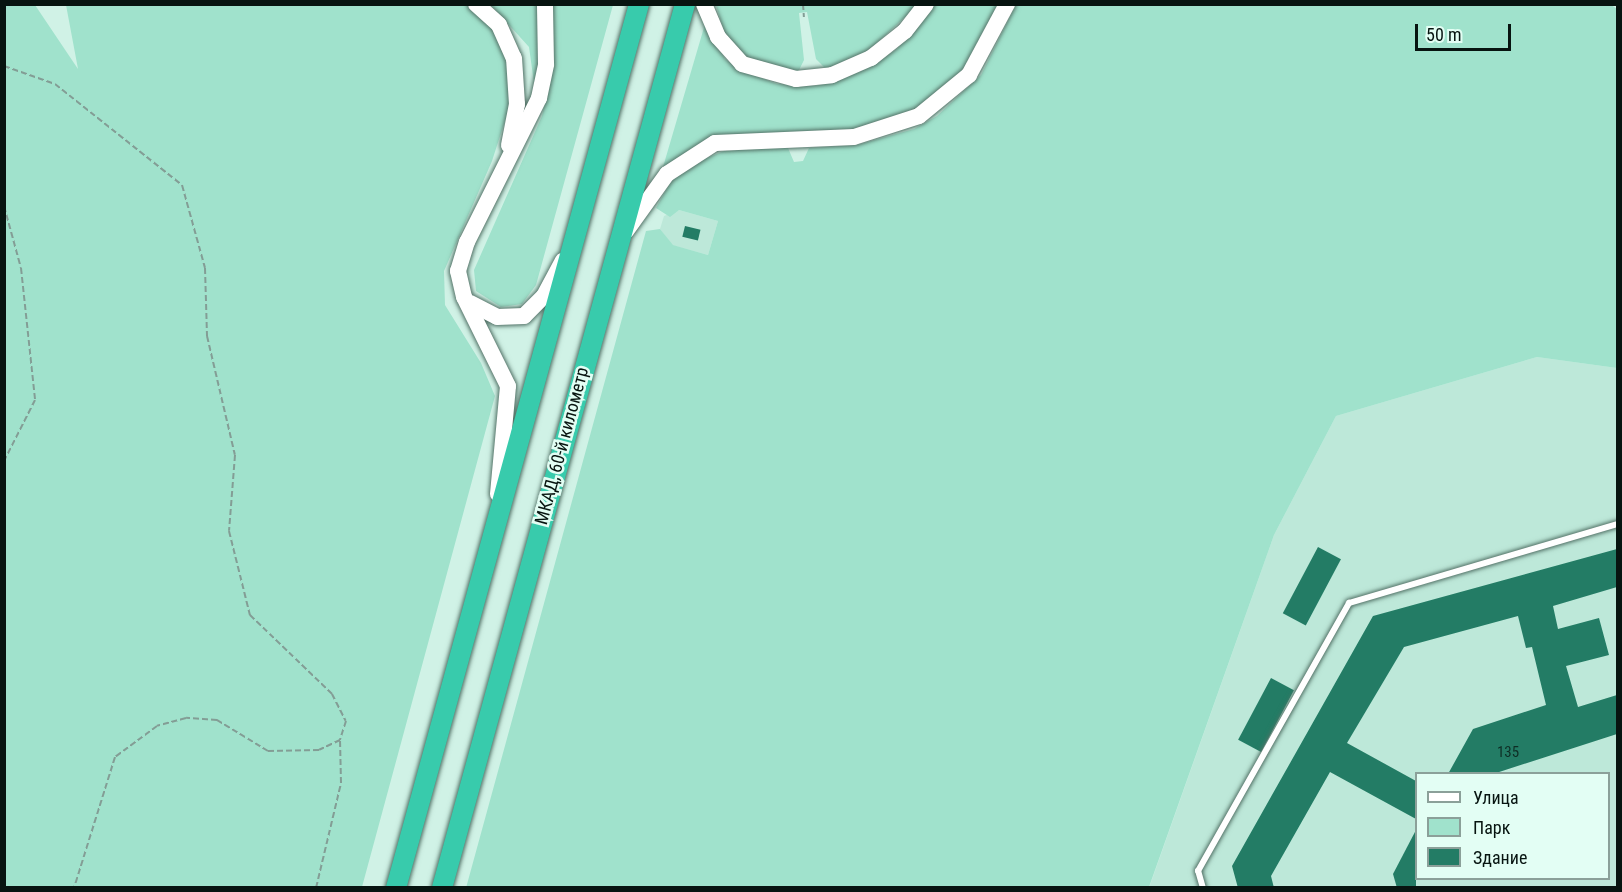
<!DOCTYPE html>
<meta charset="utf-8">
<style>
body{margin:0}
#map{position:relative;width:1622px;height:892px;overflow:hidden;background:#d0f2e6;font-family:"Roboto Condensed",sans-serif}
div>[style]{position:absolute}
.built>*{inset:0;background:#bde8d9}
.green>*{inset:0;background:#a0e2cc}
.building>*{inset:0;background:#237c65;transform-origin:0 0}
.path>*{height:2px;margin-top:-1px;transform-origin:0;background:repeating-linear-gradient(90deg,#839d95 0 6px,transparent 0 9px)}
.roads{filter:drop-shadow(0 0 2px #537267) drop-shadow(0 0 2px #537267)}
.service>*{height:6px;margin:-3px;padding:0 3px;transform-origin:3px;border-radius:3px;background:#fff}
.secondary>*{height:16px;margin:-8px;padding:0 8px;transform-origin:8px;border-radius:8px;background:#fff}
.trunk>*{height:20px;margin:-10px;padding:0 10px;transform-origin:10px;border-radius:10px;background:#38cbac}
span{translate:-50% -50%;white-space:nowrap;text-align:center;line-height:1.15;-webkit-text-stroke:5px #e3fef4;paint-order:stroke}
.number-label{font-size:15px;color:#0e2e25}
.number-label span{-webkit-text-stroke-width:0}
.street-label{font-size:18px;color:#071410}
.frame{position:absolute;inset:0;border:6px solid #071410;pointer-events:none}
.legend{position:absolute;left:1415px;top:772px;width:195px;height:108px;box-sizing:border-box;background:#e3fef4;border:2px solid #8ba099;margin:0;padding:8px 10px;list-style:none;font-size:18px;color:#071410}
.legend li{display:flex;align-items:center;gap:12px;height:30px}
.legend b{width:30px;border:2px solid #8ba099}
.scale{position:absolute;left:1415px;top:24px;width:96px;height:27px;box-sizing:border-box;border:3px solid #071410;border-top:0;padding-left:8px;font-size:18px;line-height:21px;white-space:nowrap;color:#071410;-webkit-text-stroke:4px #e3fef4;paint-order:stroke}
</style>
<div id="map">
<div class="built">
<i style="clip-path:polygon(679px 210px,718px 221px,708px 255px,672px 245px,660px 229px,664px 216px)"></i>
<i style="clip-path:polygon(evenodd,1537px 357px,1617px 368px,1617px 887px,1149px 888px,1274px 535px,1336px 416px,1537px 357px,1416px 774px,1608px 774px,1608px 878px,1416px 878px,1416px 774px)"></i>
</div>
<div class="green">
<i style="clip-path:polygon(1610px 4px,1617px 9px,1617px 368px,1537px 357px,1336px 416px,1274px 535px,1149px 887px,466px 888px,646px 231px,660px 229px,673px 245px,708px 255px,718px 221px,679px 210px,670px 217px,656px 208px,670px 183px,692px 164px,729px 149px,788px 148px,794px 162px,803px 161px,809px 148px,857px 145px,914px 129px,937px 116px,981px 75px,1016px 5px)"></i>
<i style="clip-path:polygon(5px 5px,35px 5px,78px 69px,66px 5px,468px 5px,493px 26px,503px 43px,513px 96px,492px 161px,444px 271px,445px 305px,481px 363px,495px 396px,362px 887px,5px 888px)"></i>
<i style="clip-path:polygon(491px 5px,539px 5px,543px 39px,535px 90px,529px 47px)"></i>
<i style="clip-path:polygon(552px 5px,613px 5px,536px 285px,522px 304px,501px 307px,476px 291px,474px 270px,542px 116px,553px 66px)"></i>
<i style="clip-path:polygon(716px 5px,918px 5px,867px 52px,827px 70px,816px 59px,807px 12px,799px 13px,804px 60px,798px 72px,747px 58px,725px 35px)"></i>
<i style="clip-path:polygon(933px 5px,999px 5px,963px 72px,915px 111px,850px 130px,713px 137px,663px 167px,705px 24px,725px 59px,740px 70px,777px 84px,816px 86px,876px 63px,897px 49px)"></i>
</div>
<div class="building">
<i style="left:685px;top:226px;width:16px;height:11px;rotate:14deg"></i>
<i style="left:1318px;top:547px;width:26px;height:75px;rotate:28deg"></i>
<i style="clip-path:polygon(1617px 549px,1617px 587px,1553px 606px,1558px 629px,1599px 618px,1609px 655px,1566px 666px,1578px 707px,1617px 695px,1617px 734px,1493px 774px,1448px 774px,1473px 729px,1546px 705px,1532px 647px,1526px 648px,1518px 616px,1404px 647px,1347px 743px,1416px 781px,1416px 819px,1330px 772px,1271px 876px,1274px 888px,1238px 888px,1232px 866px,1373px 616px)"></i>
<i style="left:1271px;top:678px;width:26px;height:70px;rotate:28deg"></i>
<i style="clip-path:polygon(1416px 830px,1416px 888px,1397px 888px,1393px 874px)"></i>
</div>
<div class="path">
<i style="left:803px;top:4px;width:13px;rotate:86deg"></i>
<i style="left:4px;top:66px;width:54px;rotate:19.4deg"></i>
<i style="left:55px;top:84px;width:162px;rotate:38.5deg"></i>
<i style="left:182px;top:185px;width:86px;rotate:74.5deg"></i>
<i style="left:205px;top:268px;width:68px;rotate:88.3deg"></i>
<i style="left:207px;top:336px;width:122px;rotate:76.8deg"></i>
<i style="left:235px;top:455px;width:76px;rotate:94.5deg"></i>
<i style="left:229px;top:531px;width:87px;rotate:76deg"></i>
<i style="left:250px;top:615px;width:114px;rotate:43.9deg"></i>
<i style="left:332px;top:694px;width:30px;rotate:63deg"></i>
<i style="left:346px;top:721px;width:20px;rotate:108deg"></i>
<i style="left:340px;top:740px;width:23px;rotate:155deg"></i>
<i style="left:319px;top:750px;width:51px;rotate:178.9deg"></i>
<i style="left:268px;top:751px;width:60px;rotate:-148.7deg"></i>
<i style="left:217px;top:720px;width:31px;rotate:-176deg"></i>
<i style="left:186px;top:718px;width:30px;rotate:165deg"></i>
<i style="left:157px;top:726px;width:52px;rotate:143.6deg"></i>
<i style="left:115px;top:757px;width:137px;rotate:107.4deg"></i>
<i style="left:4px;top:206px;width:64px;rotate:74.7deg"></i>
<i style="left:21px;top:268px;width:133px;rotate:83.9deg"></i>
<i style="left:35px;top:400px;width:68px;rotate:116.9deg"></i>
<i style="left:316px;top:888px;width:108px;rotate:-76.6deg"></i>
<i style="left:341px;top:783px;width:43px;rotate:-91.3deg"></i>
</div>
<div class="roads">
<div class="service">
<i style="left:1203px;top:888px;width:18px;rotate:-106deg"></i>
<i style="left:1198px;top:871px;width:308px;rotate:-60.6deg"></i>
<i style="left:1349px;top:603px;width:280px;rotate:-16.4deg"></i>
</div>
<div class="secondary">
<i style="left:476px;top:4px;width:31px;rotate:42deg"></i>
<i style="left:499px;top:25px;width:36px;rotate:66deg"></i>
<i style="left:514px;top:58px;width:46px;rotate:86.3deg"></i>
<i style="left:517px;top:104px;width:42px;rotate:101deg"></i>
<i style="left:704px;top:4px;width:36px;rotate:67deg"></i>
<i style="left:718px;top:37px;width:36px;rotate:48deg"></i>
<i style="left:742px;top:64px;width:56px;rotate:15.5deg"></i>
<i style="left:796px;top:79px;width:36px;rotate:-6deg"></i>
<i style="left:832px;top:75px;width:43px;rotate:-23.6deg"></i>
<i style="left:871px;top:58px;width:43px;rotate:-38.5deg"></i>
<i style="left:905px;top:31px;width:34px;rotate:-52deg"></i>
<i style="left:626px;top:231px;width:70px;rotate:-54.3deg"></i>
<i style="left:667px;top:174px;width:57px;rotate:-32.9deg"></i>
<i style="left:715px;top:143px;width:139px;rotate:-2.5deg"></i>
<i style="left:854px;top:137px;width:68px;rotate:-17.9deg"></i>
<i style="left:919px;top:116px;width:65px;rotate:-39.4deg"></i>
<i style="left:969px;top:75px;width:81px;rotate:-61.8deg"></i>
<i style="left:470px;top:303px;width:30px;rotate:27deg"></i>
<i style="left:497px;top:317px;width:27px;rotate:-2deg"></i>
<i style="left:524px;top:316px;width:28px;rotate:-45deg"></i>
<i style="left:544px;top:296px;width:40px;rotate:-62deg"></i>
<i style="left:498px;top:494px;width:108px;rotate:-84.7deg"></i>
<i style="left:508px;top:386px;width:99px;rotate:-116.3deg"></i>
<i style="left:464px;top:297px;width:27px;rotate:-103deg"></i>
<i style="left:458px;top:271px;width:30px;rotate:-73deg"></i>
<i style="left:467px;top:242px;width:161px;rotate:-63.4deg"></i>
<i style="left:539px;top:98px;width:35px;rotate:-78deg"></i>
<i style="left:546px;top:64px;width:60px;rotate:-91deg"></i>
</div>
<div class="trunk">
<i style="left:396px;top:888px;width:917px;rotate:-74.63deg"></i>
<i style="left:442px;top:888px;width:917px;rotate:-74.63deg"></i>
</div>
</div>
<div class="number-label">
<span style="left:1508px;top:753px">135</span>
</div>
<div class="street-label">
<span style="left:562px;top:446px;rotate:-75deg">МКАД, 60-й километр</span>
</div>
<div class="frame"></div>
<ul class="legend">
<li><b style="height:8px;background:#fff"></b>Улица</li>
<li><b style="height:16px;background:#a0e2cc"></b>Парк</li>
<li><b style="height:16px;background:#237c65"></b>Здание</li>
</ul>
<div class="scale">50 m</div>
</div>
